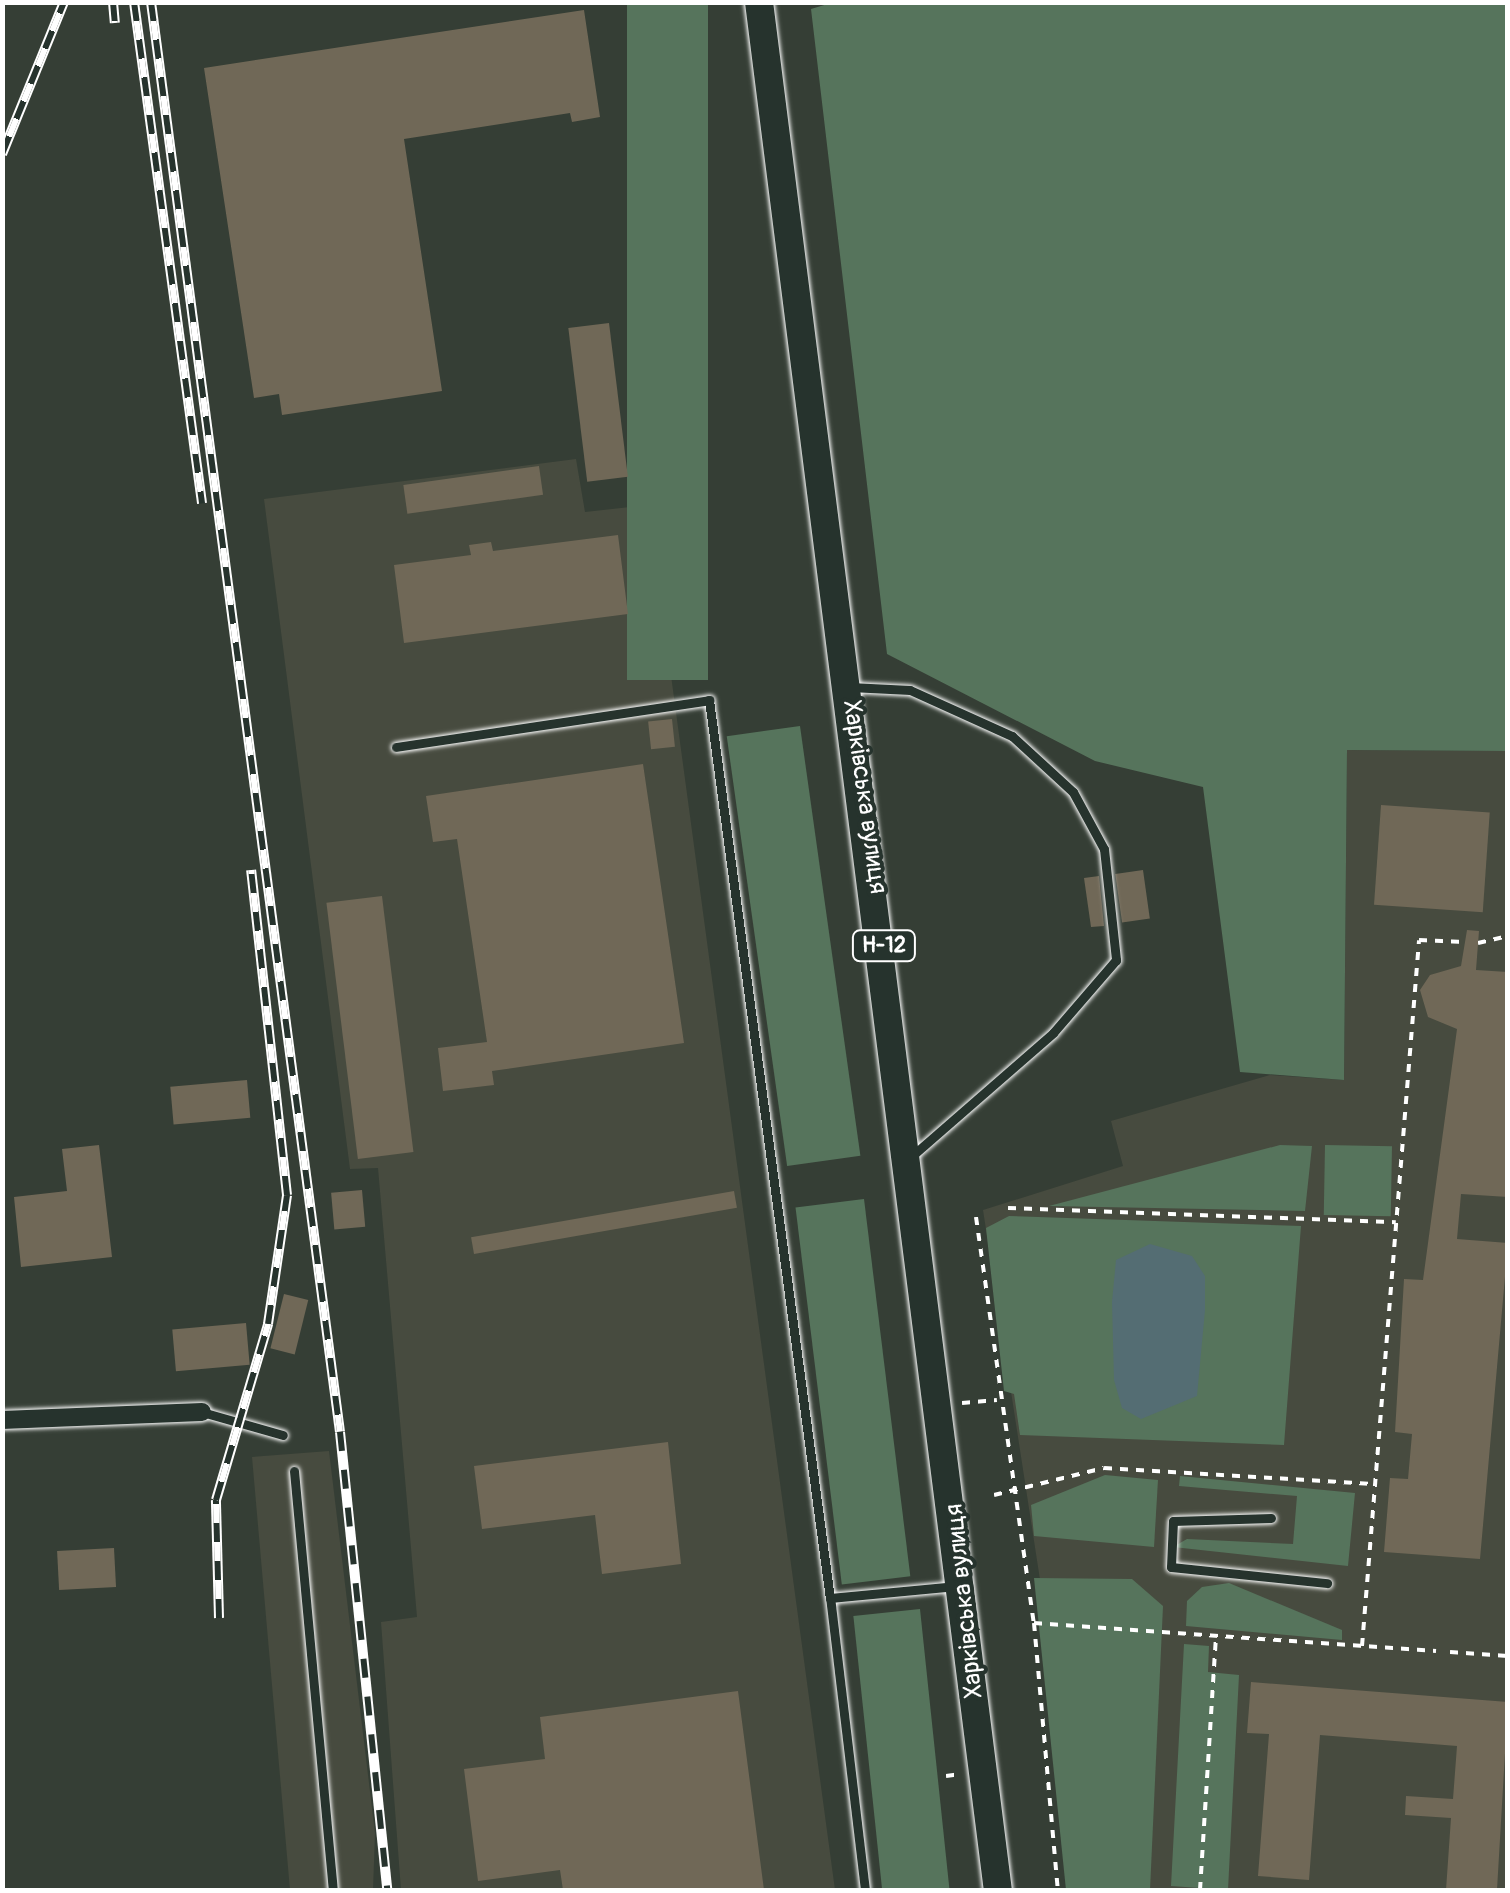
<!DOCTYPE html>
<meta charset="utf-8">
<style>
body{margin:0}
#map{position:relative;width:1510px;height:1893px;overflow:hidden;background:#353e35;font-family:Pangolin,sans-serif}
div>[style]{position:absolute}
.built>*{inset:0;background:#474b3f}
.green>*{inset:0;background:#56745c;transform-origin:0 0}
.water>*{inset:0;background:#546d73}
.building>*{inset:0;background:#706857;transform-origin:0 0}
.path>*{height:4px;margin-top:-2px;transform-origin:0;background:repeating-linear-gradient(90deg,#fff 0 8px,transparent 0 16px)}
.roads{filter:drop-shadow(0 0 2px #fff) drop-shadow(0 0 2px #fff)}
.service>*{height:9px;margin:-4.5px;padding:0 4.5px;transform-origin:4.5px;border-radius:4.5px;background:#26332d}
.minor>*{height:18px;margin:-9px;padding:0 9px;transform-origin:9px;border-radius:9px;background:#26332d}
.primary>*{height:28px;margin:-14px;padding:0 14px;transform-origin:14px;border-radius:14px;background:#26332d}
.rail>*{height:10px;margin-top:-5px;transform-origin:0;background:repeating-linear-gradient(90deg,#26332d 0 19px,#fff 0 38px);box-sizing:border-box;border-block:2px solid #fff}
span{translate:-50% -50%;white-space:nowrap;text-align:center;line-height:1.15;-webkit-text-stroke:8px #26332d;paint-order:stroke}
.shield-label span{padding:2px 8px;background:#26332d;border:2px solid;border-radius:8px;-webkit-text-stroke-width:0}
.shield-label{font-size:22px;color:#fff;font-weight:700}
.street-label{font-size:25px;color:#fff}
.frame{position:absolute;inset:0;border:5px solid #fff;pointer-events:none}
</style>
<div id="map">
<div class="built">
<i style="clip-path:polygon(576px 459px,585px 512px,648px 505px,835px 1890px,401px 1890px,381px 1622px,417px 1617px,378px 1168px,350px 1169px,264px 499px)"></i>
<i style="clip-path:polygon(1347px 750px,1507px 751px,1507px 1890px,1071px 1890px,1049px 1638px,983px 1210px,1123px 1166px,1111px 1121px,1270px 1075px,1344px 1080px)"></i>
<i style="clip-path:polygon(329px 1451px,375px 1833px,373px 1890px,290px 1890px,252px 1457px)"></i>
</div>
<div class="green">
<i style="left:627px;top:3px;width:81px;height:677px"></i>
<i style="clip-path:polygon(831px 3px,1507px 3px,1507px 751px,1347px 750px,1344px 1080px,1240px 1072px,1203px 787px,1095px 761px,887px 654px,811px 9px)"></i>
<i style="left:800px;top:726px;width:434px;height:74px;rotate:82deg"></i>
<i style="clip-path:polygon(1280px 1145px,1312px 1146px,1305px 1211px,1049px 1206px)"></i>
<i style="left:1325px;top:1145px;width:67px;height:70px;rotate:1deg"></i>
<i style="left:864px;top:1199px;width:380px;height:69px;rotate:83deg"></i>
<i style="clip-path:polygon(1009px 1216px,1301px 1226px,1284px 1445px,1020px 1435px,1014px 1394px,1004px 1391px,986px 1228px)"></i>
<i style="clip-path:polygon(1105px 1475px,1158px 1480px,1154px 1547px,1034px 1536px,1031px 1505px)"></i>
<i style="clip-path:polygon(1180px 1476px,1355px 1493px,1348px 1566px,1173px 1547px,1187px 1539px,1293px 1544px,1297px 1496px,1179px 1486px)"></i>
<i style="clip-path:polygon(1034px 1578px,1132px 1579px,1163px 1606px,1150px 1890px,1066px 1890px)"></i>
<i style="clip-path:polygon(1229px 1583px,1342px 1630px,1342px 1640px,1186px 1626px,1187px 1601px,1202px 1587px)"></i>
<i style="left:920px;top:1609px;width:282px;height:67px;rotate:84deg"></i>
<i style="clip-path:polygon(1184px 1644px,1209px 1646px,1208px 1672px,1239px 1675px,1228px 1890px,1171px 1886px)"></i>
</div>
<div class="water">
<i style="clip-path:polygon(1150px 1244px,1192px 1256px,1205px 1276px,1205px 1310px,1197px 1396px,1141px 1419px,1122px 1408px,1114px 1380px,1112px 1302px,1116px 1260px)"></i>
</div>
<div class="building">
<i style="clip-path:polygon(584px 10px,600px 117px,572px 122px,570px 113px,404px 139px,442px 391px,282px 415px,279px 394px,254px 398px,204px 68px)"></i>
<i style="left:609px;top:323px;width:155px;height:41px;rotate:83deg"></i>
<i style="left:539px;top:466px;width:29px;height:137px;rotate:82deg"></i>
<i style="clip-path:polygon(618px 535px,628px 614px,404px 643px,394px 565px,471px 555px,469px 545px,491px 542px,493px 551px)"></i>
<i style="left:672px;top:719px;width:28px;height:24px;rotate:84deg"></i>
<i style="clip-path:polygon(643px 764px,684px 1043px,492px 1071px,494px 1085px,443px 1091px,438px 1048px,487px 1042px,457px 839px,433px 842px,426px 796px)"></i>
<i style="left:1381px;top:805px;width:109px;height:100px;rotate:4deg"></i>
<i style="left:1143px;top:870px;width:49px;height:28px;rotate:82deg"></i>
<i style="clip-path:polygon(1099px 876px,1104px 926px,1091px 927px,1084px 878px)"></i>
<i style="left:382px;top:896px;width:258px;height:56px;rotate:83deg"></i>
<i style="clip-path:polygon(1467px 930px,1479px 931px,1476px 970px,1508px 972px,1508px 1197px,1461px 1194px,1457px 1239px,1508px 1243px,1480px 1559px,1384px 1552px,1390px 1478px,1408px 1479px,1412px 1434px,1395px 1432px,1404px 1279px,1423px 1280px,1457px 1029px,1428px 1017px,1420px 990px,1430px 975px,1461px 966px)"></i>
<i style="left:247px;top:1080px;width:38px;height:77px;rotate:85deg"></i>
<i style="clip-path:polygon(99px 1145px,112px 1257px,21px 1267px,14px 1197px,67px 1191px,62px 1149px)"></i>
<i style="left:362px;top:1190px;width:37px;height:31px;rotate:85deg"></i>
<i style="left:734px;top:1191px;width:17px;height:267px;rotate:80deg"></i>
<i style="left:284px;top:1294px;width:25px;height:56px;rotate:14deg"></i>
<i style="left:246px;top:1323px;width:42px;height:74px;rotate:85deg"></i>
<i style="clip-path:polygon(668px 1442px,681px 1564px,602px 1574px,595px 1515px,482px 1529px,474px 1466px)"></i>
<i style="left:114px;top:1548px;width:39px;height:57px;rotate:87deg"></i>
<i style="clip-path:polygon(1251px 1682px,1508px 1702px,1497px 1890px,1446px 1890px,1451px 1818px,1405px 1815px,1406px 1796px,1453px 1799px,1457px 1746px,1320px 1735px,1309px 1880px,1258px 1876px,1269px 1734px,1247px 1733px)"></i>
<i style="clip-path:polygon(738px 1691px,764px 1890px,563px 1890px,560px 1870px,478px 1881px,464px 1769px,545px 1759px,540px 1717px)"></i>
</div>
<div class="path">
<i style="left:1478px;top:943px;width:31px;rotate:-13deg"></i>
<i style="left:1008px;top:1208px;width:388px;rotate:2.1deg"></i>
<i style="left:976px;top:1217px;width:410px;rotate:81.9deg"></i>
<i style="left:1034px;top:1623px;width:268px;rotate:84.9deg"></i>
<i style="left:962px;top:1403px;width:35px;rotate:-5deg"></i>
<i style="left:994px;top:1495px;width:113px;rotate:-13.8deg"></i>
<i style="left:1104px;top:1468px;width:269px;rotate:3.4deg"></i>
<i style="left:1034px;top:1623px;width:403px;rotate:4deg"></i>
<i style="left:1362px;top:1646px;width:708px;rotate:-85.38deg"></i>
<i style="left:1419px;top:940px;width:45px;rotate:2.5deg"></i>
<i style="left:1450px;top:1652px;width:58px;rotate:3.9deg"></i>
<i style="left:946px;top:1776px;width:15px;rotate:-8deg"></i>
<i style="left:1200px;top:1890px;width:255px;rotate:-86.4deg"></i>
</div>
<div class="roads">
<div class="service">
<i style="left:850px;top:687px;width:60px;rotate:2.9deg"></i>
<i style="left:910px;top:690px;width:112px;rotate:24.3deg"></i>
<i style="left:1012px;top:736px;width:83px;rotate:42.6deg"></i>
<i style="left:1073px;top:792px;width:65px;rotate:61.5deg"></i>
<i style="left:1104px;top:849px;width:112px;rotate:83.8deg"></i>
<i style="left:1116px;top:960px;width:96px;rotate:130.8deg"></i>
<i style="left:1053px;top:1033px;width:189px;rotate:138.9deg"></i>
<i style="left:396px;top:747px;width:317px;rotate:-8.5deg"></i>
<i style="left:709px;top:700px;width:906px;rotate:82.33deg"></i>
<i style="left:202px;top:1412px;width:84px;rotate:15.9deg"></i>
<i style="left:294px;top:1471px;width:421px;rotate:84.7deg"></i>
<i style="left:1271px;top:1518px;width:98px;rotate:178.2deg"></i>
<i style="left:1173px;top:1521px;width:46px;rotate:92.5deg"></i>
<i style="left:1171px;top:1567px;width:157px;rotate:5.9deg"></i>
<i style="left:865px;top:1890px;width:294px;rotate:-96.8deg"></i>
<i style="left:830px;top:1598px;width:127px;rotate:-5.4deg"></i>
</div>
<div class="minor">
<i style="left:2px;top:1420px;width:200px;rotate:-2.3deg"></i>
</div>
<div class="primary">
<i style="left:759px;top:2px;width:1903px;rotate:82.79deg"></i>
</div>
</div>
<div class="rail">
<i style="left:113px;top:2px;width:21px;rotate:85deg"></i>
<i style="left:134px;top:2px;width:506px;rotate:82.27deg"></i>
<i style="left:151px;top:2px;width:1442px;rotate:82.47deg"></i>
<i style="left:340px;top:1432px;width:460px;rotate:84.1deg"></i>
<i style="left:2px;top:154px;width:164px;rotate:-67.8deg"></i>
<i style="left:219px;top:1618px;width:118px;rotate:-91.5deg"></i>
<i style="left:216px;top:1500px;width:184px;rotate:-73.5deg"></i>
<i style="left:268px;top:1324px;width:130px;rotate:-81.6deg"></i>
<i style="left:287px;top:1195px;width:327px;rotate:-96.3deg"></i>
</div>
<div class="shield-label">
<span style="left:884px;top:946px">Н-12</span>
</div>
<div class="street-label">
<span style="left:864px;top:797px;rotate:82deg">Харківська вулиця</span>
<span style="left:965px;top:1601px;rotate:-96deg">Харківська вулиця</span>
</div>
<div class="frame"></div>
</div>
